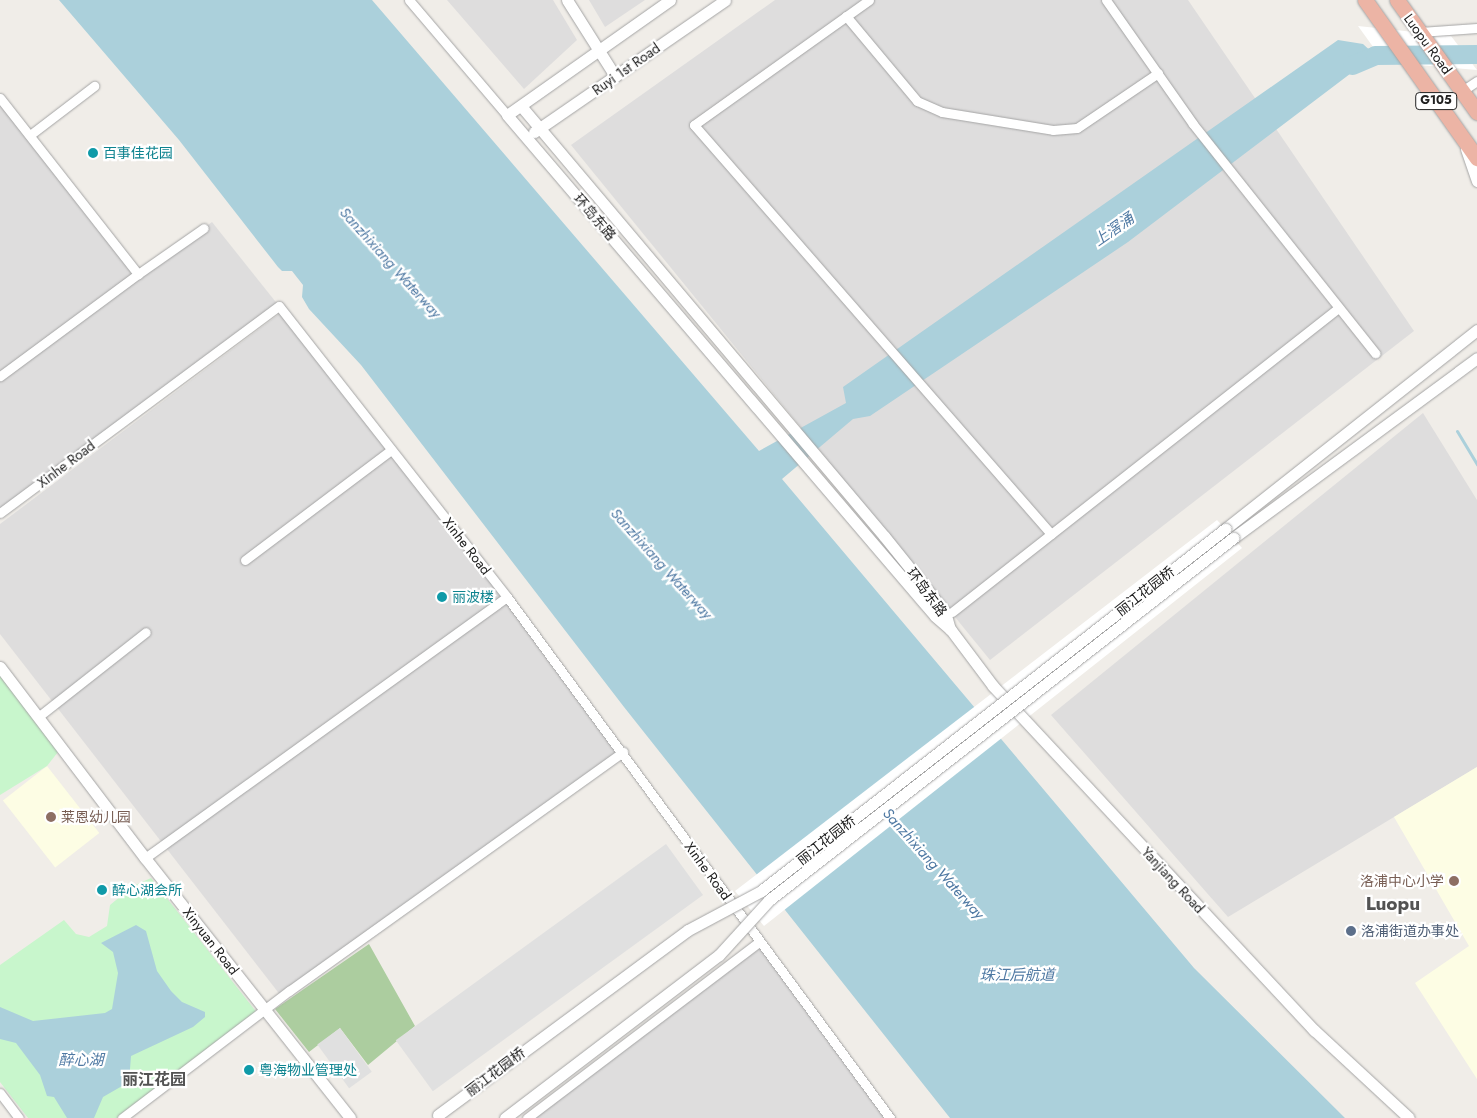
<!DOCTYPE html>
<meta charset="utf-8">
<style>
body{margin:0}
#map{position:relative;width:1477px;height:1118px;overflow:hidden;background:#f0ede8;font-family:Jost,"Noto Sans SC",sans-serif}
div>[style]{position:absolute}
.residential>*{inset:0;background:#dedddd}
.education>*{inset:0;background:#fdfde4;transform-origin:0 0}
.forest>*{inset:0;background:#accd9f}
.park>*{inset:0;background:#c8f6cc}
.parking>*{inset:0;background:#e0e0e0;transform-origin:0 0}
.water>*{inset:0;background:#abd0db}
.pier>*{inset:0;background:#fff}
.stream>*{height:3px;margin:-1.5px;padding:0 1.5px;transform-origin:1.5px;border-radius:1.5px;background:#abd0db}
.river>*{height:19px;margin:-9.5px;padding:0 9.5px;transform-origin:9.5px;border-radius:9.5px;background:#abd0db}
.roads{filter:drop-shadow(0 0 1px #a4a4a4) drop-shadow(0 0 1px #a4a4a4)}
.minor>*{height:9px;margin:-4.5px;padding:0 4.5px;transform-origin:4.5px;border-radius:4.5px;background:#fff}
.tertiary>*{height:11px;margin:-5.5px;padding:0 5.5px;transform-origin:5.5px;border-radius:5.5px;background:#fff}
.trunk>*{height:15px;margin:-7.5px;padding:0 7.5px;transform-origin:7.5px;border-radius:7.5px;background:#ecb4a5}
.bridges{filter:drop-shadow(0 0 1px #a4a4a4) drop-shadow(0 0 1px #a4a4a4)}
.tertiary-bridge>*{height:11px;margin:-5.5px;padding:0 5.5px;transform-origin:5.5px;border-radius:5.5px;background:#fff}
.dots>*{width:14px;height:14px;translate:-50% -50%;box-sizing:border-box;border:2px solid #fff;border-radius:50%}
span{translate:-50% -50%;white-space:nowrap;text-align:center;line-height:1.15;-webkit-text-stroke:4.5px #fff;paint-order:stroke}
.shield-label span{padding:1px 4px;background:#fff;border:1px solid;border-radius:4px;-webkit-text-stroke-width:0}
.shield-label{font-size:12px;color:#202020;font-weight:700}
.street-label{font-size:14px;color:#202020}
.culture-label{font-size:14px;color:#0d838f}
.left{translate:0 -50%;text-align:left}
.education-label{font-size:14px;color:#785e54}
.right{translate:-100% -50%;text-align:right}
.service-label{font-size:14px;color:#4e5e75}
.water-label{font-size:15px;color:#4f79a3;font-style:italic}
.quarter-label{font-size:16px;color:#535353;font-weight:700}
.district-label{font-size:19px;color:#535353;font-weight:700}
</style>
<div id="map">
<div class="residential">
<i style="clip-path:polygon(447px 0,553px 0,577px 40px,524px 89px)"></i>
<i style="clip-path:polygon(589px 0,645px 0,605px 27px)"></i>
<i style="clip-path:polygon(775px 0,1188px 0,1414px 331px,990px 660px,571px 145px)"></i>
<i style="clip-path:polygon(0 98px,138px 274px,0 376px)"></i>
<i style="clip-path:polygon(212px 222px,279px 306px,0 514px,0 377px)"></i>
<i style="clip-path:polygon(283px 311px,623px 752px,281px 996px,0 634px,0 524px)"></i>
<i style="clip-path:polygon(1423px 413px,1477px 500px,1477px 767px,1228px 917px,1051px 715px)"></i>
<i style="clip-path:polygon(759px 942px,890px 1118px,534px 1118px)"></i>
</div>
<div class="education">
<i style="left:47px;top:766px;width:85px;height:56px;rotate:52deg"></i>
<i style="clip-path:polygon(1477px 767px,1477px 1079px,1415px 983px,1469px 946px,1394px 817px)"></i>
</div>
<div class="forest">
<i style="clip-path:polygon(369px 944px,415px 1026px,368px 1065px,340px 1028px,309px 1052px,275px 1009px)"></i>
</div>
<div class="park">
<i style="clip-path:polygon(0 674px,58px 752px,47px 766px,0 795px)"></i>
<i style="clip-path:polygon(151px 878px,258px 1014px,122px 1118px,28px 1118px,0 1082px,0 965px,64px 920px,76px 934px,89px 937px,107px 926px,110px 905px,133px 886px)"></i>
</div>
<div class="parking">
<i style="left:666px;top:844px;width:63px;height:334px;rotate:54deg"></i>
<i style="left:340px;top:1028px;width:54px;height:28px;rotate:54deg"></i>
</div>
<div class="water">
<i style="clip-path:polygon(59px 0,372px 0,759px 451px,846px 403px,843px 387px,1338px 40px,1363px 44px,1375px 55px,1128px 242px,870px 416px,853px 419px,782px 479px,1194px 968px,1345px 1118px,950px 1118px,624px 707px,361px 365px,309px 309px,302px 297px,303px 285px,292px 271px,282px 271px,278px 267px,179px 140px)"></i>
<i style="clip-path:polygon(136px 925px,146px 931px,157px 971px,171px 991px,182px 1002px,205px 1012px,205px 1017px,193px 1027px,131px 1056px,129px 1082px,103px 1097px,94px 1118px,67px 1118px,54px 1097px,47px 1096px,40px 1075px,16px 1043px,0 1039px,0 1007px,33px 1021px,105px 1013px,112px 1009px,118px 973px,113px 952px,101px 943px)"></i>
</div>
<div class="pier">
<i style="clip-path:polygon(1358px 26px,1451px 36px,1477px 70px,1384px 62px)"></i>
<i style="clip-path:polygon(1217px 520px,1242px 548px,764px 926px,735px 891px)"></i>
</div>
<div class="stream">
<i style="left:1457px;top:431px;width:39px;rotate:59deg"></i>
</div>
<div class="river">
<i style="left:1352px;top:65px;width:25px;rotate:-23deg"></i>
<i style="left:1375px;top:55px;width:102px;rotate:-0.6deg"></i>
</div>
<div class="roads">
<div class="minor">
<i style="left:409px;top:0;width:151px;rotate:49.6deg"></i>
<i style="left:869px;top:0;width:215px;rotate:144.5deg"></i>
<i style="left:694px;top:125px;width:543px;rotate:48.88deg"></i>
<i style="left:1106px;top:0;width:151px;rotate:54.9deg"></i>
<i style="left:1193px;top:124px;width:293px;rotate:51.5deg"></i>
<i style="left:846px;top:16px;width:111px;rotate:50.1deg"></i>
<i style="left:917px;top:101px;width:27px;rotate:24deg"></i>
<i style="left:942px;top:112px;width:112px;rotate:9.2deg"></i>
<i style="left:1053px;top:130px;width:24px;rotate:-5deg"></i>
<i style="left:1077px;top:128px;width:98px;rotate:-34.2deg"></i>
<i style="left:1420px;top:32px;width:57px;rotate:-4deg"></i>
<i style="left:1462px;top:91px;width:18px;rotate:-34deg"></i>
<i style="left:0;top:98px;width:224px;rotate:51.9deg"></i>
<i style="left:138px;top:274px;width:172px;rotate:143.5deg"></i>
<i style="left:30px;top:135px;width:81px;rotate:-37.4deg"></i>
<i style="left:138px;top:274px;width:80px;rotate:-34.9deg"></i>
<i style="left:0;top:513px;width:347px;rotate:-36.6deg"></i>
<i style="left:279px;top:306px;width:370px;rotate:51.9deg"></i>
<i style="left:507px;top:597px;width:647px;rotate:53.68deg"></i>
<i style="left:245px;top:560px;width:183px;rotate:-37deg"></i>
<i style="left:952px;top:612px;width:492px;rotate:-38.2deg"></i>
<i style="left:38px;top:717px;width:137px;rotate:-38.2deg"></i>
<i style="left:145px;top:858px;width:446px;rotate:-35.8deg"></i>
<i style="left:0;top:1093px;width:31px;rotate:53deg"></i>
<i style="left:122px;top:1118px;width:210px;rotate:-37.3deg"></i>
<i style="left:289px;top:991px;width:411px;rotate:-35.6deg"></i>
<i style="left:527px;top:1118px;width:291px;rotate:-37.2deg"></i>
</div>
<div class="tertiary">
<i style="left:567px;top:0;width:90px;rotate:57.7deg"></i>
<i style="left:670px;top:0;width:199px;rotate:144.8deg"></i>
<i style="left:507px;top:115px;width:659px;rotate:49.49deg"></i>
<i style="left:935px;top:616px;width:21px;rotate:41deg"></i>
<i style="left:951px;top:630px;width:70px;rotate:53.1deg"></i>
<i style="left:993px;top:686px;width:471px;rotate:47deg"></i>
<i style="left:1314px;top:1030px;width:129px;rotate:42.8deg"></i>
<i style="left:521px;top:106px;width:563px;rotate:49.83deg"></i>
<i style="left:884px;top:536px;width:97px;rotate:51.2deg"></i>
<i style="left:945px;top:612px;width:18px;rotate:74deg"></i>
<i style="left:534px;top:132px;width:232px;rotate:-34.6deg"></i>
<i style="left:1466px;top:149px;width:34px;rotate:71deg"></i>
<i style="left:1225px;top:529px;width:321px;rotate:-38.3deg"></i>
<i style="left:1233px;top:538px;width:303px;rotate:-36.4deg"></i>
<i style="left:0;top:667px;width:240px;rotate:52.8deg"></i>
<i style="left:145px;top:858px;width:331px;rotate:51.7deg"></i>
</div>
<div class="trunk">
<i style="left:1365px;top:0;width:194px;rotate:54.7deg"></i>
<i style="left:1397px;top:0;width:138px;rotate:54.5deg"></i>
</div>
</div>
<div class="bridges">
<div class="tertiary-bridge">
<i style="left:438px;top:1115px;width:311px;rotate:-36.5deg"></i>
<i style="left:688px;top:930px;width:83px;rotate:-28.1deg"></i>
<i style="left:761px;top:891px;width:589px;rotate:-37.96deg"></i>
<i style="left:505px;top:1118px;width:269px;rotate:-37.3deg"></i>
<i style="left:719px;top:955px;width:74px;rotate:-47.7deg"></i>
<i style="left:769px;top:900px;width:589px;rotate:-37.96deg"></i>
</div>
</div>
<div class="dots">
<i style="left:93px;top:153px;background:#0f9aa8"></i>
<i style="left:442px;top:597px;background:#0f9aa8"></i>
<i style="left:51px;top:817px;background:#8d6e63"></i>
<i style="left:1454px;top:881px;background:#8d6e63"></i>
<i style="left:102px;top:890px;background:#0f9aa8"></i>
<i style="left:1351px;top:931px;background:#5c6f8a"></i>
<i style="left:249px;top:1070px;background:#0f9aa8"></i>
</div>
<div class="shield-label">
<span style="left:1436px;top:101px">G105</span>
</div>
<div class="street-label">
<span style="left:1428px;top:44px;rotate:54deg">Luopu Road</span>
<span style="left:626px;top:69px;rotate:-35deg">Ruyi 1st Road</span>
<span style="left:595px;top:217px;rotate:49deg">环岛东路</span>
<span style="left:66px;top:464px;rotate:-37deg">Xinhe Road</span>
<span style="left:467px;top:546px;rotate:52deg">Xinhe Road</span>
<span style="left:1145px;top:591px;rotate:-38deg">丽江花园桥</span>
<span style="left:927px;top:592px;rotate:53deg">环岛东路</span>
<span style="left:826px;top:840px;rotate:-38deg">丽江花园桥</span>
<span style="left:708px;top:871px;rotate:54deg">Xinhe Road</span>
<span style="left:1173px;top:880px;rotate:47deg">Yanjiang Road</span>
<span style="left:211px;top:941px;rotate:52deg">Xinyuan Road</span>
<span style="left:495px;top:1072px;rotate:-37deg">丽江花园桥</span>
</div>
<div class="culture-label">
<span class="left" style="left:103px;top:153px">百事佳花园</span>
<span class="left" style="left:452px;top:597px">丽波楼</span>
<span class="left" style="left:112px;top:890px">醉心湖会所</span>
<span class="left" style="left:259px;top:1070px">粤海物业管理处</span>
</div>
<div class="education-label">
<span class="left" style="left:61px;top:817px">莱恩幼儿园</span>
<span class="right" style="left:1444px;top:881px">洛浦中心小学</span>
</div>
<div class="service-label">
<span class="left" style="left:1361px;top:931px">洛浦街道办事处</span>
</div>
<div class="water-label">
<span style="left:1114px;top:230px;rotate:-35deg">上滘涌</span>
<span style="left:390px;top:263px;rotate:48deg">Sanzhixiang Waterway</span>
<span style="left:661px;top:564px;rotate:48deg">Sanzhixiang Waterway</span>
<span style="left:933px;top:864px;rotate:48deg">Sanzhixiang Waterway</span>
<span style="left:1017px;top:976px">珠江后航道</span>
<span style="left:81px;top:1061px">醉心湖</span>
</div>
<div class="quarter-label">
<span style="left:154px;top:1080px">丽江花园</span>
</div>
<div class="district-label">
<span style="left:1393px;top:904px">Luopu</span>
</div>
</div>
